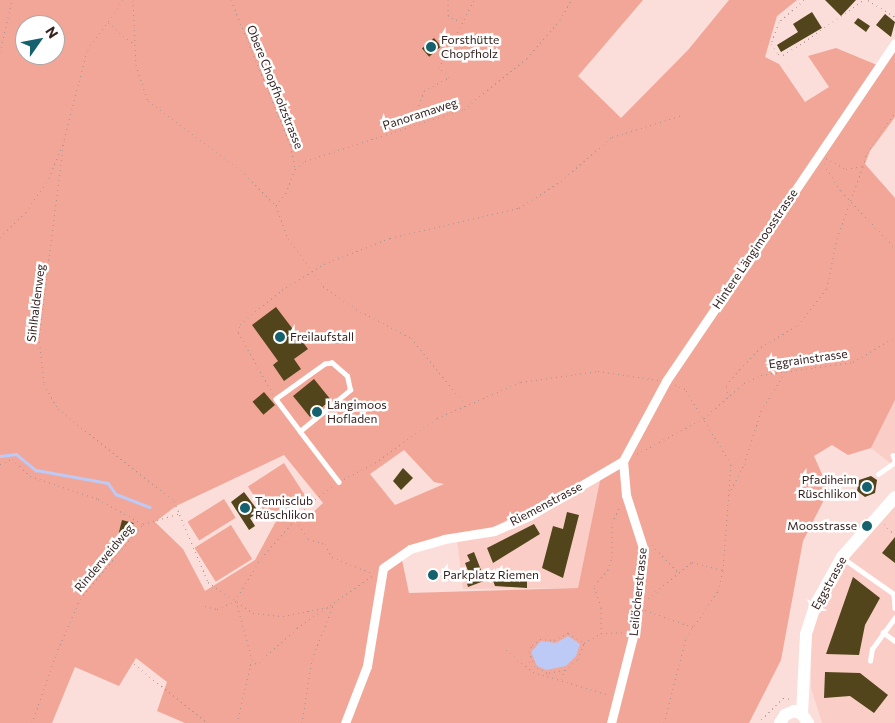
<!DOCTYPE html>
<meta charset="utf-8">
<style>
body{margin:0}
#map{position:relative;width:895px;height:723px;overflow:hidden;background:#fbded9;font-family:Commissioner,sans-serif}
div>[style]{position:absolute}
.built>*{inset:0;background:#facec6}
.green>*{inset:0;background:#f2a698;transform-origin:0 0}
.water>*{inset:0;background:#bccaf5}
.stream>*{height:2.5px;margin:-1.25px;padding:0 1.25px;transform-origin:1.25px;border-radius:1.25px;background:#bccaf5}
.building>*{inset:0;background:#53451b;transform-origin:0 0}
.path>*{height:1px;margin-top:-0.5px;transform-origin:0;background:repeating-linear-gradient(90deg,#ab928e 0 1px,transparent 0 5px)}
.service>*{height:4.5px;margin:-2.25px;padding:0 2.25px;transform-origin:2.25px;border-radius:2.25px;background:#fff}
.minor>*{height:9px;margin:-4.5px;padding:0 4.5px;transform-origin:4.5px;border-radius:4.5px;background:#fff}
.secondary>*{height:12px;margin:-6px;padding:0 6px;transform-origin:6px;border-radius:6px;background:#fff}
.dots>*{width:14px;height:14px;translate:-50% -50%;box-sizing:border-box;border:2px solid #fff;border-radius:50%}
span{translate:-50% -50%;white-space:nowrap;text-align:center;line-height:1.15;-webkit-text-stroke:5px #fff;paint-order:stroke}
.poi-label{font-size:12px;color:#352320}
.left{translate:0 -50%;text-align:left}
.right{translate:-100% -50%;text-align:right}
.street-label{font-size:12px;color:#352320}
.north{position:absolute;left:15px;top:15px;width:50px;height:50px;box-sizing:border-box;background:#fff;border:1px solid #aea7a6;border-radius:50%;rotate:57deg;font-size:14px;font-weight:700;line-height:20px;text-align:center;color:#352320}
.north::after{content:'';display:block;margin:auto;width:18px;height:22px;background:#15616d;clip-path:polygon(50% 0,100% 100%,50% 72%,0 100%)}
</style>
<div id="map">
<div class="built">
<i style="clip-path:polygon(895px 400px,895px 467px,871px 448px)"></i>
<i style="clip-path:polygon(603px 471px,578px 588px,463px 589px,457px 540px)"></i>
<i style="clip-path:polygon(895px 506px,895px 723px,822px 723px,811px 688px,811px 635px,820px 607px,841px 568px)"></i>
</div>
<div class="green">
<i style="clip-path:polygon(evenodd,0 0,643px 0,578px 76px,621px 118px,688px 50px,729px 0,797px 0,777px 16px,765px 57px,779px 64px,805px 102px,829px 87px,808px 56px,836px 48px,877px 65px,895px 39px,895px 117px,870px 151px,865px 164px,895px 198px,895px 400px,871px 448px,848px 455px,832px 445px,814px 456px,829px 490px,803px 541px,781px 660px,749px 723px,185px 723px,157px 711px,167px 682px,136px 658px,119px 686px,75px 667px,52px 723px,0 723px,0 0,25px 25px,55px 25px,55px 55px,25px 55px,25px 25px,0 0,404px 450px,434px 482px,444px 484px,395px 505px,370px 474px,404px 450px,0 0,284px 455px,323px 503px,307px 518px,286px 515px,275px 523px,255px 560px,205px 591px,183px 549px,155px 522px,176px 506px,284px 455px,0 0,602px 471px,578px 588px,409px 593px,402px 560px,411px 553px,488px 530px,602px 471px)"></i>
<i style="left:284px;top:463px;width:40px;height:43px;rotate:57deg"></i>
<i style="left:224px;top:499px;width:22px;height:43px;rotate:58deg"></i>
<i style="left:231px;top:525px;width:40px;height:43px;rotate:58deg"></i>
</div>
<div class="water">
<i style="clip-path:polygon(568px 636px,580px 644px,576px 656px,566px 666px,546px 670px,537px 666px,531px 652px,541px 641px,556px 643px)"></i>
</div>
<div class="stream">
<i style="left:0;top:456px;width:16px;rotate:-7deg"></i>
<i style="left:16px;top:454px;width:26px;rotate:39deg"></i>
<i style="left:36px;top:470px;width:73px;rotate:10.2deg"></i>
<i style="left:108px;top:483px;width:14px;rotate:54deg"></i>
<i style="left:116px;top:494px;width:36px;rotate:21deg"></i>
</div>
<div class="building">
<i style="clip-path:polygon(825px 0,856px 0,841px 16px)"></i>
<i style="clip-path:polygon(812px 12px,822px 28px,781px 52px,777px 45px,798px 32px,793px 24px)"></i>
<i style="clip-path:polygon(885px 14px,895px 22px,891px 37px,876px 25px)"></i>
<i style="clip-path:polygon(858px 18px,870px 26px,866px 32px,854px 23px)"></i>
<i style="left:434px;top:38px;width:11px;height:16px;rotate:49deg"></i>
<i style="clip-path:polygon(276px 307px,308px 349px,294px 359px,301px 369px,284px 381px,273px 365px,278px 361px,252px 325px)"></i>
<i style="left:314px;top:379px;width:27px;height:27px;rotate:51deg"></i>
<i style="left:264px;top:392px;width:17px;height:15px;rotate:50deg"></i>
<i style="clip-path:polygon(403px 468px,413px 478px,401px 490px,393px 481px)"></i>
<i style="clip-path:polygon(871px 476px,877px 480px,875px 493px,865px 497px,857px 491px,859px 480px)"></i>
<i style="clip-path:polygon(244px 492px,259px 512px,250px 518px,255px 526px,249px 530px,231px 502px)"></i>
<i style="clip-path:polygon(567px 512px,579px 515px,563px 578px,542px 568px,553px 526px,563px 529px)"></i>
<i style="left:122px;top:520px;width:12px;height:13px;rotate:14deg"></i>
<i style="clip-path:polygon(534px 524px,540px 534px,493px 563px,487px 548px)"></i>
<i style="clip-path:polygon(895px 537px,895px 563px,882px 553px)"></i>
<i style="clip-path:polygon(474px 552px,481px 570px,471px 575px,527px 578px,527px 588px,495px 586px,492px 578px,468px 587px,465px 577px,470px 576px,465px 563px,470px 561px,467px 555px)"></i>
<i style="clip-path:polygon(853px 577px,880px 598px,865px 625px,859px 655px,826px 654px)"></i>
<i style="clip-path:polygon(825px 672px,860px 673px,888px 695px,874px 713px,850px 696px,824px 698px)"></i>
</div>
<div class="path">
<i style="left:123px;top:0;width:62px;rotate:125.2deg"></i>
<i style="left:87px;top:51px;width:92px;rotate:104.5deg"></i>
<i style="left:64px;top:140px;width:199px;rotate:97.2deg"></i>
<i style="left:39px;top:337px;width:47px;rotate:83.9deg"></i>
<i style="left:44px;top:384px;width:29px;rotate:61deg"></i>
<i style="left:58px;top:409px;width:148px;rotate:38.4deg"></i>
<i style="left:174px;top:501px;width:88px;rotate:67.2deg"></i>
<i style="left:208px;top:582px;width:55px;rotate:34.6deg"></i>
<i style="left:253px;top:613px;width:30px;rotate:6deg"></i>
<i style="left:283px;top:616px;width:52px;rotate:-11.1deg"></i>
<i style="left:133px;top:0;width:65px;rotate:87.4deg"></i>
<i style="left:136px;top:65px;width:38px;rotate:72deg"></i>
<i style="left:148px;top:101px;width:121px;rotate:37deg"></i>
<i style="left:245px;top:174px;width:45px;rotate:45.9deg"></i>
<i style="left:276px;top:206px;width:35px;rotate:70deg"></i>
<i style="left:288px;top:239px;width:59px;rotate:53.3deg"></i>
<i style="left:323px;top:286px;width:40px;rotate:34.9deg"></i>
<i style="left:356px;top:309px;width:62px;rotate:27.8deg"></i>
<i style="left:411px;top:338px;width:85px;rotate:50.7deg"></i>
<i style="left:231px;top:0;width:158px;rotate:67.7deg"></i>
<i style="left:291px;top:146px;width:23px;rotate:80deg"></i>
<i style="left:295px;top:169px;width:26px;rotate:111deg"></i>
<i style="left:286px;top:193px;width:16px;rotate:128deg"></i>
<i style="left:448px;top:0;width:15px;rotate:90deg"></i>
<i style="left:448px;top:15px;width:9px;rotate:32deg"></i>
<i style="left:456px;top:20px;width:9px;rotate:-27deg"></i>
<i style="left:804px;top:0;width:33px;rotate:139deg"></i>
<i style="left:779px;top:22px;width:23px;rotate:110deg"></i>
<i style="left:771px;top:44px;width:12px;rotate:55deg"></i>
<i style="left:778px;top:54px;width:5px;rotate:11deg"></i>
<i style="left:783px;top:55px;width:25px;rotate:-32deg"></i>
<i style="left:804px;top:42px;width:72px;rotate:-35.4deg"></i>
<i style="left:868px;top:0;width:32px;rotate:32deg"></i>
<i style="left:108px;top:23px;width:32px;rotate:39deg"></i>
<i style="left:0;top:52px;width:53px;rotate:-77deg"></i>
<i style="left:416px;top:123px;width:13px;rotate:-86deg"></i>
<i style="left:417px;top:110px;width:20px;rotate:-70deg"></i>
<i style="left:424px;top:91px;width:29px;rotate:-29deg"></i>
<i style="left:449px;top:77px;width:13px;rotate:-138deg"></i>
<i style="left:439px;top:68px;width:76px;rotate:-62.8deg"></i>
<i style="left:826px;top:158px;width:23px;rotate:29deg"></i>
<i style="left:846px;top:169px;width:17px;rotate:-10deg"></i>
<i style="left:863px;top:166px;width:15px;rotate:-74deg"></i>
<i style="left:867px;top:152px;width:48px;rotate:-54.3deg"></i>
<i style="left:824px;top:164px;width:32px;rotate:58deg"></i>
<i style="left:841px;top:191px;width:79px;rotate:46.5deg"></i>
<i style="left:295px;top:169px;width:13px;rotate:-39deg"></i>
<i style="left:305px;top:161px;width:167px;rotate:-18.1deg"></i>
<i style="left:464px;top:109px;width:81px;rotate:-39deg"></i>
<i style="left:527px;top:58px;width:50px;rotate:-49deg"></i>
<i style="left:560px;top:20px;width:23px;rotate:-61deg"></i>
<i style="left:0;top:237px;width:36px;rotate:-44deg"></i>
<i style="left:26px;top:212px;width:41px;rotate:-55.9deg"></i>
<i style="left:49px;top:178px;width:38px;rotate:-68deg"></i>
<i style="left:273px;top:394px;width:71px;rotate:-119.4deg"></i>
<i style="left:238px;top:332px;width:8px;rotate:-76deg"></i>
<i style="left:240px;top:324px;width:54px;rotate:-39deg"></i>
<i style="left:282px;top:290px;width:49px;rotate:-31.8deg"></i>
<i style="left:324px;top:264px;width:71px;rotate:-21.5deg"></i>
<i style="left:390px;top:238px;width:132px;rotate:-13.1deg"></i>
<i style="left:519px;top:208px;width:50px;rotate:-32.7deg"></i>
<i style="left:561px;top:181px;width:67px;rotate:-40.8deg"></i>
<i style="left:612px;top:137px;width:73px;rotate:-17.4deg"></i>
<i style="left:728px;top:397px;width:12px;rotate:-99deg"></i>
<i style="left:726px;top:385px;width:21px;rotate:-49deg"></i>
<i style="left:740px;top:369px;width:30px;rotate:-46deg"></i>
<i style="left:761px;top:347px;width:43px;rotate:-30.7deg"></i>
<i style="left:798px;top:325px;width:47px;rotate:-51.9deg"></i>
<i style="left:827px;top:288px;width:51px;rotate:-78.7deg"></i>
<i style="left:837px;top:238px;width:77px;rotate:-70.1deg"></i>
<i style="left:637px;top:454px;width:76px;rotate:-28.2deg"></i>
<i style="left:704px;top:418px;width:53px;rotate:-41.2deg"></i>
<i style="left:744px;top:383px;width:19px;rotate:-25deg"></i>
<i style="left:761px;top:375px;width:93px;rotate:-8deg"></i>
<i style="left:853px;top:362px;width:49px;rotate:-30.8deg"></i>
<i style="left:0;top:464px;width:13px;rotate:-23deg"></i>
<i style="left:12px;top:459px;width:25px;rotate:43deg"></i>
<i style="left:30px;top:476px;width:72px;rotate:18.7deg"></i>
<i style="left:98px;top:499px;width:51px;rotate:29.1deg"></i>
<i style="left:344px;top:479px;width:40px;rotate:-28deg"></i>
<i style="left:379px;top:460px;width:72px;rotate:-35.9deg"></i>
<i style="left:437px;top:418px;width:91px;rotate:-23.2deg"></i>
<i style="left:521px;top:382px;width:78px;rotate:-8.1deg"></i>
<i style="left:598px;top:371px;width:61px;rotate:8.5deg"></i>
<i style="left:729px;top:494px;width:34px;rotate:-63deg"></i>
<i style="left:744px;top:464px;width:56px;rotate:-72.2deg"></i>
<i style="left:761px;top:411px;width:49px;rotate:-58.2deg"></i>
<i style="left:296px;top:520px;width:22px;rotate:58deg"></i>
<i style="left:308px;top:539px;width:18px;rotate:16deg"></i>
<i style="left:325px;top:544px;width:15px;rotate:62deg"></i>
<i style="left:332px;top:557px;width:45px;rotate:22deg"></i>
<i style="left:884px;top:524px;width:14px;rotate:45deg"></i>
<i style="left:652px;top:545px;width:37px;rotate:46deg"></i>
<i style="left:648px;top:598px;width:57px;rotate:-39.3deg"></i>
<i style="left:692px;top:562px;width:31px;rotate:15deg"></i>
<i style="left:235px;top:601px;width:50px;rotate:-58.8deg"></i>
<i style="left:261px;top:558px;width:75px;rotate:-48.2deg"></i>
<i style="left:311px;top:502px;width:26px;rotate:-37deg"></i>
<i style="left:236px;top:601px;width:60px;rotate:74.6deg"></i>
<i style="left:252px;top:659px;width:66px;rotate:103.2deg"></i>
<i style="left:205px;top:606px;width:12px;rotate:14deg"></i>
<i style="left:217px;top:609px;width:20px;rotate:-24deg"></i>
<i style="left:645px;top:610px;width:51px;rotate:19.5deg"></i>
<i style="left:601px;top:633px;width:26px;rotate:-90deg"></i>
<i style="left:601px;top:607px;width:23px;rotate:-108deg"></i>
<i style="left:594px;top:585px;width:21px;rotate:-47deg"></i>
<i style="left:608px;top:570px;width:14px;rotate:-73deg"></i>
<i style="left:612px;top:557px;width:34px;rotate:-90deg"></i>
<i style="left:612px;top:523px;width:19px;rotate:-65deg"></i>
<i style="left:506px;top:650px;width:35px;rotate:39deg"></i>
<i style="left:533px;top:672px;width:79px;rotate:16.8deg"></i>
<i style="left:134px;top:664px;width:95px;rotate:38.6deg"></i>
<i style="left:250px;top:665px;width:9px;rotate:-18deg"></i>
<i style="left:259px;top:662px;width:51px;rotate:-41.8deg"></i>
<i style="left:297px;top:628px;width:91px;rotate:-34.7deg"></i>
<i style="left:526px;top:666px;width:9px;rotate:-54deg"></i>
<i style="left:565px;top:670px;width:18px;rotate:171deg"></i>
<i style="left:547px;top:673px;width:14px;rotate:-150deg"></i>
<i style="left:535px;top:666px;width:15px;rotate:-113deg"></i>
<i style="left:529px;top:652px;width:8px;rotate:-67deg"></i>
<i style="left:532px;top:645px;width:10px;rotate:-37deg"></i>
<i style="left:540px;top:639px;width:14px;rotate:4deg"></i>
<i style="left:554px;top:640px;width:16px;rotate:-27deg"></i>
<i style="left:568px;top:633px;width:19px;rotate:32deg"></i>
<i style="left:561px;top:679px;width:10px;rotate:-66deg"></i>
<i style="left:565px;top:670px;width:17px;rotate:-40deg"></i>
<i style="left:578px;top:659px;width:17px;rotate:-69deg"></i>
<i style="left:584px;top:643px;width:20px;rotate:-30deg"></i>
<i style="left:601px;top:633px;width:25px;rotate:-2deg"></i>
<i style="left:32px;top:723px;width:73px;rotate:-70.8deg"></i>
<i style="left:56px;top:654px;width:60px;rotate:-66.4deg"></i>
<i style="left:80px;top:599px;width:98px;rotate:-50deg"></i>
<i style="left:143px;top:524px;width:37px;rotate:-16deg"></i>
<i style="left:302px;top:723px;width:65px;rotate:-81.1deg"></i>
<i style="left:312px;top:659px;width:57px;rotate:-68.4deg"></i>
<i style="left:664px;top:723px;width:88px;rotate:-75.5deg"></i>
<i style="left:686px;top:638px;width:57px;rotate:-55.8deg"></i>
<i style="left:718px;top:591px;width:22px;rotate:-77deg"></i>
<i style="left:723px;top:570px;width:106px;rotate:-85.7deg"></i>
<i style="left:731px;top:464px;width:88px;rotate:-121.5deg"></i>
<i style="left:685px;top:389px;width:12px;rotate:-156deg"></i>
<i style="left:758px;top:723px;width:35px;rotate:-45deg"></i>
<i style="left:783px;top:698px;width:9px;rotate:6deg"></i>
</div>
<div class="service">
<i style="left:300px;top:431px;width:65px;rotate:-39.4deg"></i>
<i style="left:350px;top:390px;width:14px;rotate:-102deg"></i>
<i style="left:347px;top:376px;width:20px;rotate:-139deg"></i>
<i style="left:332px;top:363px;width:7px;rotate:172deg"></i>
<i style="left:325px;top:364px;width:60px;rotate:144.5deg"></i>
<i style="left:276px;top:399px;width:40px;rotate:53deg"></i>
<i style="left:300px;top:431px;width:64px;rotate:52.6deg"></i>
<i style="left:893px;top:455px;width:5px;rotate:68deg"></i>
<i style="left:878px;top:474px;width:21px;rotate:-35deg"></i>
<i style="left:843px;top:558px;width:62px;rotate:35.2deg"></i>
<i style="left:894px;top:594px;width:14px;rotate:86deg"></i>
<i style="left:883px;top:632px;width:15px;rotate:37deg"></i>
<i style="left:870px;top:661px;width:12px;rotate:-81deg"></i>
<i style="left:872px;top:649px;width:39px;rotate:-54deg"></i>
</div>
<div class="minor">
<i style="left:623px;top:461px;width:91px;rotate:-61.7deg"></i>
<i style="left:666px;top:381px;width:408px;rotate:-55.9deg"></i>
<i style="left:345px;top:723px;width:61px;rotate:-68.9deg"></i>
<i style="left:367px;top:666px;width:99px;rotate:-80.7deg"></i>
<i style="left:383px;top:568px;width:33px;rotate:-35deg"></i>
<i style="left:410px;top:549px;width:35px;rotate:-16deg"></i>
<i style="left:444px;top:539px;width:51px;rotate:-9.1deg"></i>
<i style="left:494px;top:531px;width:38px;rotate:-23deg"></i>
<i style="left:529px;top:516px;width:109px;rotate:-30.3deg"></i>
<i style="left:611px;top:723px;width:94px;rotate:-75.8deg"></i>
<i style="left:634px;top:632px;width:82px;rotate:-83deg"></i>
<i style="left:644px;top:551px;width:59px;rotate:-107.8deg"></i>
<i style="left:626px;top:495px;width:34px;rotate:-95deg"></i>
</div>
<div class="secondary">
<i style="left:802px;top:714px;width:80px;rotate:-87.1deg"></i>
<i style="left:806px;top:634px;width:32px;rotate:-72deg"></i>
<i style="left:816px;top:604px;width:54px;rotate:-61deg"></i>
<i style="left:842px;top:557px;width:80px;rotate:-48.5deg"></i>
<i style="left:780px;top:723px;width:9px;rotate:-58deg"></i>
<i style="left:785px;top:715px;width:10px;rotate:-24deg"></i>
<i style="left:794px;top:711px;width:9px;rotate:21deg"></i>
<i style="left:802px;top:714px;width:11px;rotate:56deg"></i>
</div>
<div class="dots">
<i style="left:431px;top:47px;background:#15616d"></i>
<i style="left:280px;top:337px;background:#15616d"></i>
<i style="left:317px;top:412px;background:#15616d"></i>
<i style="left:867px;top:487px;background:#15616d"></i>
<i style="left:245px;top:508px;background:#15616d"></i>
<i style="left:867px;top:526px;background:#15616d"></i>
<i style="left:433px;top:575px;background:#15616d"></i>
</div>
<div class="poi-label">
<span class="left" style="left:441px;top:47px">Forsthütte<br>Chopfholz</span>
<span class="left" style="left:290px;top:337px">Freilaufstall</span>
<span class="left" style="left:327px;top:412px">Längimoos<br>Hofladen</span>
<span class="right" style="left:857px;top:487px">Pfadiheim<br>Rüschlikon</span>
<span class="left" style="left:255px;top:508px">Tennisclub<br>Rüschlikon</span>
<span class="right" style="left:857px;top:526px">Moosstrasse</span>
<span class="left" style="left:443px;top:575px">Parkplatz Riemen</span>
</div>
<div class="street-label">
<span style="left:275px;top:87px;rotate:68deg">Obere Chopfholzstrasse</span>
<span style="left:420px;top:114px;rotate:-18deg">Panoramaweg</span>
<span style="left:755px;top:249px;rotate:-56deg">Hintere Längimoosstrasse</span>
<span style="left:36px;top:303px;rotate:-83deg">Sihlhaldenweg</span>
<span style="left:808px;top:359px;rotate:-8deg">Eggrainstrasse</span>
<span style="left:546px;top:504px;rotate:-28deg">Riemenstrasse</span>
<span style="left:104px;top:558px;rotate:-50deg">Rinderweidweg</span>
<span style="left:829px;top:583px;rotate:-61deg">Eggstrasse</span>
<span style="left:638px;top:592px;rotate:-84deg">Leilöcherstrasse</span>
</div>
<div class="north">N</div>
</div>
